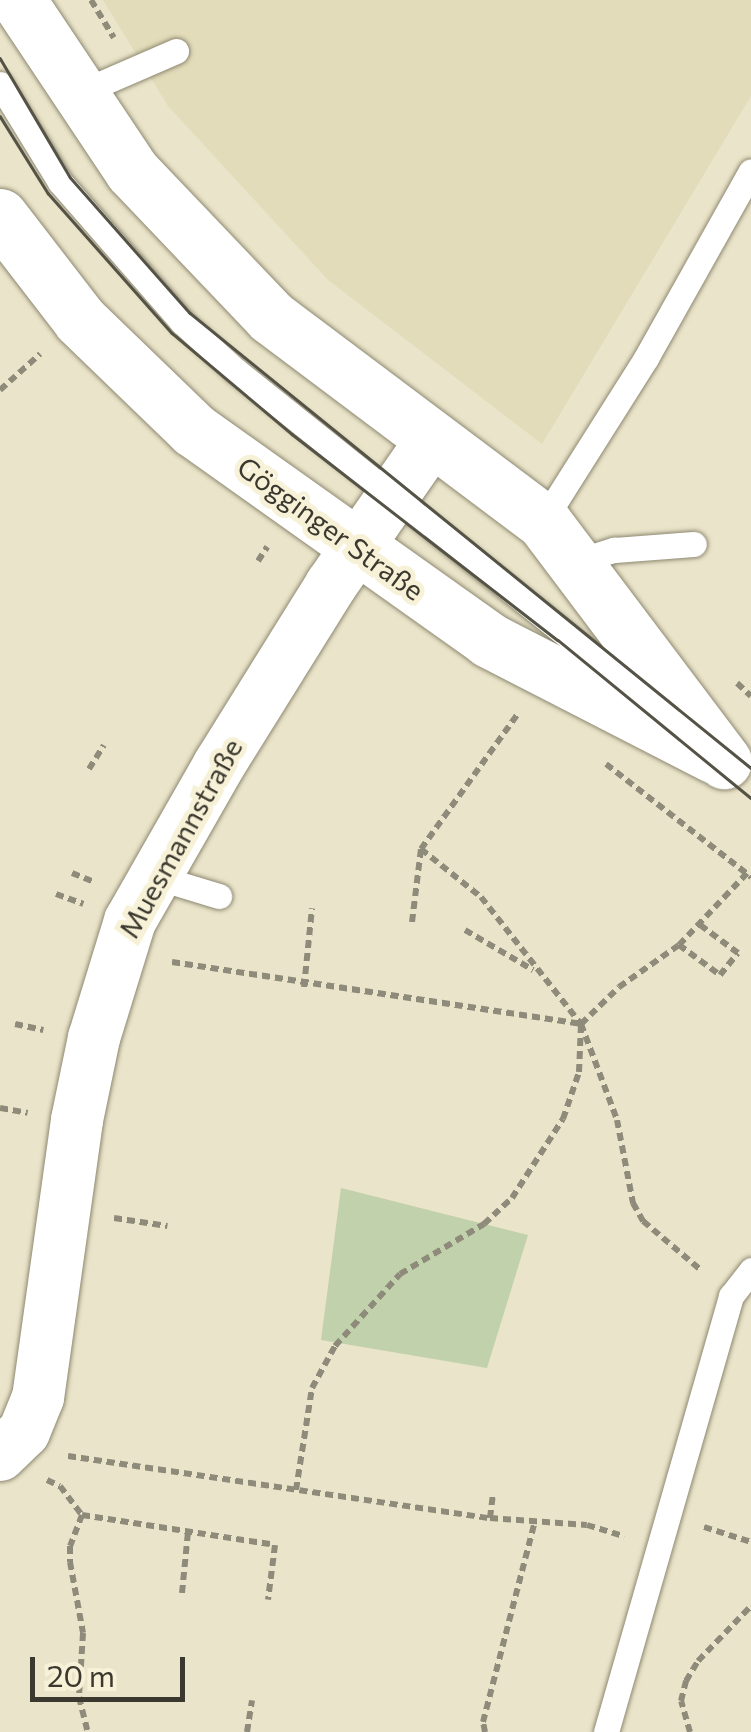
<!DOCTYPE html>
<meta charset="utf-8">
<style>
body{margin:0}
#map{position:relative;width:751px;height:1732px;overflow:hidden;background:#eae4ca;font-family:Commissioner,sans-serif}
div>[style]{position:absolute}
.built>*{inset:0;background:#e3dcba}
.green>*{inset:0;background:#c1d1ac}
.path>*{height:6px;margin-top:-3px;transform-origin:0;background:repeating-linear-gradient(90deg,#8f8b7a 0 8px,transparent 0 13px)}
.roads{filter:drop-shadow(0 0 2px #8d8870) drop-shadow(0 0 2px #8d8870)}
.lane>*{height:25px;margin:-12.5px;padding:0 12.5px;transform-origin:12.5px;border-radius:12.5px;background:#fff}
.street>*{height:52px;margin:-26px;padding:0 26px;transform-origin:26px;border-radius:26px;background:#fff}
.secondary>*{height:55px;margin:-27.5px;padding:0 27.5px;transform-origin:27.5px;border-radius:27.5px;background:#fff}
.tram>*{height:2.5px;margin:-1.25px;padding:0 1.25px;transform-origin:1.25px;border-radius:1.25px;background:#555346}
span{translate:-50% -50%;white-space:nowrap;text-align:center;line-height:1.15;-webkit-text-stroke:10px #f7f1d7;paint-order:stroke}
.street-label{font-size:28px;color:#3b392f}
.scale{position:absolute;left:30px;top:1657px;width:155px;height:45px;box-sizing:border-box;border:5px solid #3b392f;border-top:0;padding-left:12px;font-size:30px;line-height:35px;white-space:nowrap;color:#3b392f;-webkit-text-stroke:8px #f7f1d7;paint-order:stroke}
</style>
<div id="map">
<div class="built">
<i style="clip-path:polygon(103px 0,751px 0,751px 96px,542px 444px,328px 280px,168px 106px)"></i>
</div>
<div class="green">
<i style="clip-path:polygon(341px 1188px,528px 1235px,487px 1368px,321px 1340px)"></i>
</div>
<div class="path">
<i style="left:91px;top:0;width:44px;rotate:58.8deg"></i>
<i style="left:0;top:390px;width:54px;rotate:-42deg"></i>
<i style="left:258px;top:561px;width:17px;rotate:-57deg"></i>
<i style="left:737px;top:683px;width:19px;rotate:43deg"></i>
<i style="left:606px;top:764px;width:184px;rotate:37.9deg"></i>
<i style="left:89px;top:769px;width:28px;rotate:-58deg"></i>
<i style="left:421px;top:849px;width:77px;rotate:38.7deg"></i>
<i style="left:481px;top:897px;width:162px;rotate:51.8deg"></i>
<i style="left:581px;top:1024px;width:103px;rotate:69.4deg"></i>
<i style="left:617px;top:1120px;width:85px;rotate:79.1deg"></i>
<i style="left:633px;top:1203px;width:21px;rotate:61deg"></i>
<i style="left:643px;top:1221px;width:77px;rotate:40.3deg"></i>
<i style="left:72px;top:873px;width:24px;rotate:22deg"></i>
<i style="left:56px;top:894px;width:29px;rotate:20deg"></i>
<i style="left:412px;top:922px;width:74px;rotate:-83deg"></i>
<i style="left:421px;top:849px;width:168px;rotate:-54.4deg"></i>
<i style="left:465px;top:930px;width:79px;rotate:30.5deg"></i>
<i style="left:679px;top:945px;width:51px;rotate:36.2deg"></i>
<i style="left:720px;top:975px;width:28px;rotate:-51deg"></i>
<i style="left:738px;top:953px;width:49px;rotate:-143.4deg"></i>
<i style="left:172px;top:962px;width:413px;rotate:8.6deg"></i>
<i style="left:304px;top:987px;width:79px;rotate:-84.2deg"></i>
<i style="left:15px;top:1024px;width:29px;rotate:12deg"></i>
<i style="left:0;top:1108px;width:28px;rotate:10deg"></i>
<i style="left:114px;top:1218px;width:54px;rotate:8.6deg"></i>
<i style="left:68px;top:1456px;width:427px;rotate:8.4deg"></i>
<i style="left:490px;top:1518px;width:97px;rotate:4.1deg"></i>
<i style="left:587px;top:1525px;width:39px;rotate:17deg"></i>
<i style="left:47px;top:1480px;width:14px;rotate:25deg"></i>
<i style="left:60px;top:1486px;width:36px;rotate:53deg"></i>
<i style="left:82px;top:1515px;width:195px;rotate:8.8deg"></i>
<i style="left:275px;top:1545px;width:55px;rotate:97.3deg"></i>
<i style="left:296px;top:1490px;width:103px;rotate:-81.1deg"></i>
<i style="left:312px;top:1388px;width:48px;rotate:-61.3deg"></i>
<i style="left:335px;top:1346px;width:97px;rotate:-47.9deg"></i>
<i style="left:400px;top:1274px;width:98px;rotate:-30.8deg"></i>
<i style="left:484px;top:1224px;width:38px;rotate:-43deg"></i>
<i style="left:512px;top:1198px;width:94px;rotate:-57.2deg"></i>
<i style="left:563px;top:1119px;width:50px;rotate:-71.2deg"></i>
<i style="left:579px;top:1072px;width:48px;rotate:-87.6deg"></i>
<i style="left:581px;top:1024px;width:53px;rotate:-44.2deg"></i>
<i style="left:619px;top:987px;width:73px;rotate:-35deg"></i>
<i style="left:679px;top:945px;width:99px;rotate:-46.6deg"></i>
<i style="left:82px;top:1515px;width:33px;rotate:111deg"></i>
<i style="left:70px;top:1546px;width:16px;rotate:90deg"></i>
<i style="left:70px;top:1562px;width:72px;rotate:79.6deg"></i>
<i style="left:83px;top:1633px;width:64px;rotate:93.6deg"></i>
<i style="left:79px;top:1697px;width:36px;rotate:76deg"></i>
<i style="left:490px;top:1518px;width:23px;rotate:-83deg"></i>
<i style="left:704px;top:1527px;width:49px;rotate:17.7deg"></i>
<i style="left:182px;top:1593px;width:61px;rotate:-84.4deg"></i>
<i style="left:247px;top:1732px;width:32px;rotate:-81deg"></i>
<i style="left:485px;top:1732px;width:10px;rotate:-101deg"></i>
<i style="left:483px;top:1722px;width:208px;rotate:-75.5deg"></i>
<i style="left:690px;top:1732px;width:32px;rotate:-106deg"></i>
<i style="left:681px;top:1701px;width:21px;rotate:-76deg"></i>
<i style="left:686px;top:1681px;width:23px;rotate:-59deg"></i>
<i style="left:698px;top:1661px;width:76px;rotate:-46.1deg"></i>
</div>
<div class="roads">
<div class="lane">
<i style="left:0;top:84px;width:115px;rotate:58.5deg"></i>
<i style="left:60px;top:182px;width:186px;rotate:48.9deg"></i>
<i style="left:182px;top:322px;width:72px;rotate:42.2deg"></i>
<i style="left:235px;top:370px;width:517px;rotate:38.64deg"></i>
<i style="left:77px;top:94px;width:108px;rotate:-23.5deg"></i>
<i style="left:543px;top:521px;width:193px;rotate:-57.7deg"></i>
<i style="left:646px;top:358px;width:214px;rotate:-60.7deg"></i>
<i style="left:576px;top:562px;width:40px;rotate:-18deg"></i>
<i style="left:614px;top:550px;width:80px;rotate:-4.3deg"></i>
<i style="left:156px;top:877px;width:66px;rotate:16.8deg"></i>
<i style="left:606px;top:1732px;width:454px;rotate:-74deg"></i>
<i style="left:731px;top:1296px;width:33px;rotate:-52deg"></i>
</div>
<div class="street">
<i style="left:0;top:1455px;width:33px;rotate:-44deg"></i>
<i style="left:24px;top:1432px;width:37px;rotate:-68deg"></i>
<i style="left:38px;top:1398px;width:281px;rotate:-82deg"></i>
<i style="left:77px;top:1120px;width:84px;rotate:-78.3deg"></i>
<i style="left:94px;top:1038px;width:122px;rotate:-72.9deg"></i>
<i style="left:130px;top:921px;width:180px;rotate:-60.3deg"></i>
<i style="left:219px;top:765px;width:212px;rotate:-58.1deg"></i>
<i style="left:331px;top:585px;width:179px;rotate:-55.2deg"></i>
</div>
<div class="secondary">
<i style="left:18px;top:0;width:206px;rotate:56.3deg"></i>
<i style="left:132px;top:171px;width:202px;rotate:46.4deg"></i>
<i style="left:271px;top:317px;width:340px;rotate:36.9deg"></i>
<i style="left:543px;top:521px;width:301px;rotate:53deg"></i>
<i style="left:0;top:216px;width:131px;rotate:52.4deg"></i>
<i style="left:80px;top:320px;width:158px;rotate:44deg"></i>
<i style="left:194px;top:430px;width:362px;rotate:35.4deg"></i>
<i style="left:489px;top:640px;width:252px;rotate:27.2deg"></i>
</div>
</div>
<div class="tram">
<i style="left:0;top:58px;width:138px;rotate:59.5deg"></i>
<i style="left:70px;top:177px;width:181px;rotate:48.6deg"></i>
<i style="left:190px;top:313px;width:722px;rotate:39.04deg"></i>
<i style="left:0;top:116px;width:91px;rotate:58.1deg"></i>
<i style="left:48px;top:193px;width:187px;rotate:48.5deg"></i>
<i style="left:172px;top:333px;width:157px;rotate:40.1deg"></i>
<i style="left:292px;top:434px;width:336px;rotate:37.8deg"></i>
<i style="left:558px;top:640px;width:249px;rotate:39.3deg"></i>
</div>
<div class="street-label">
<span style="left:331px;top:528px;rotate:36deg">Gögginger Straße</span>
<span style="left:180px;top:838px;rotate:-61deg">Muesmannstraße</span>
</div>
<div class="scale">20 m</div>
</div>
